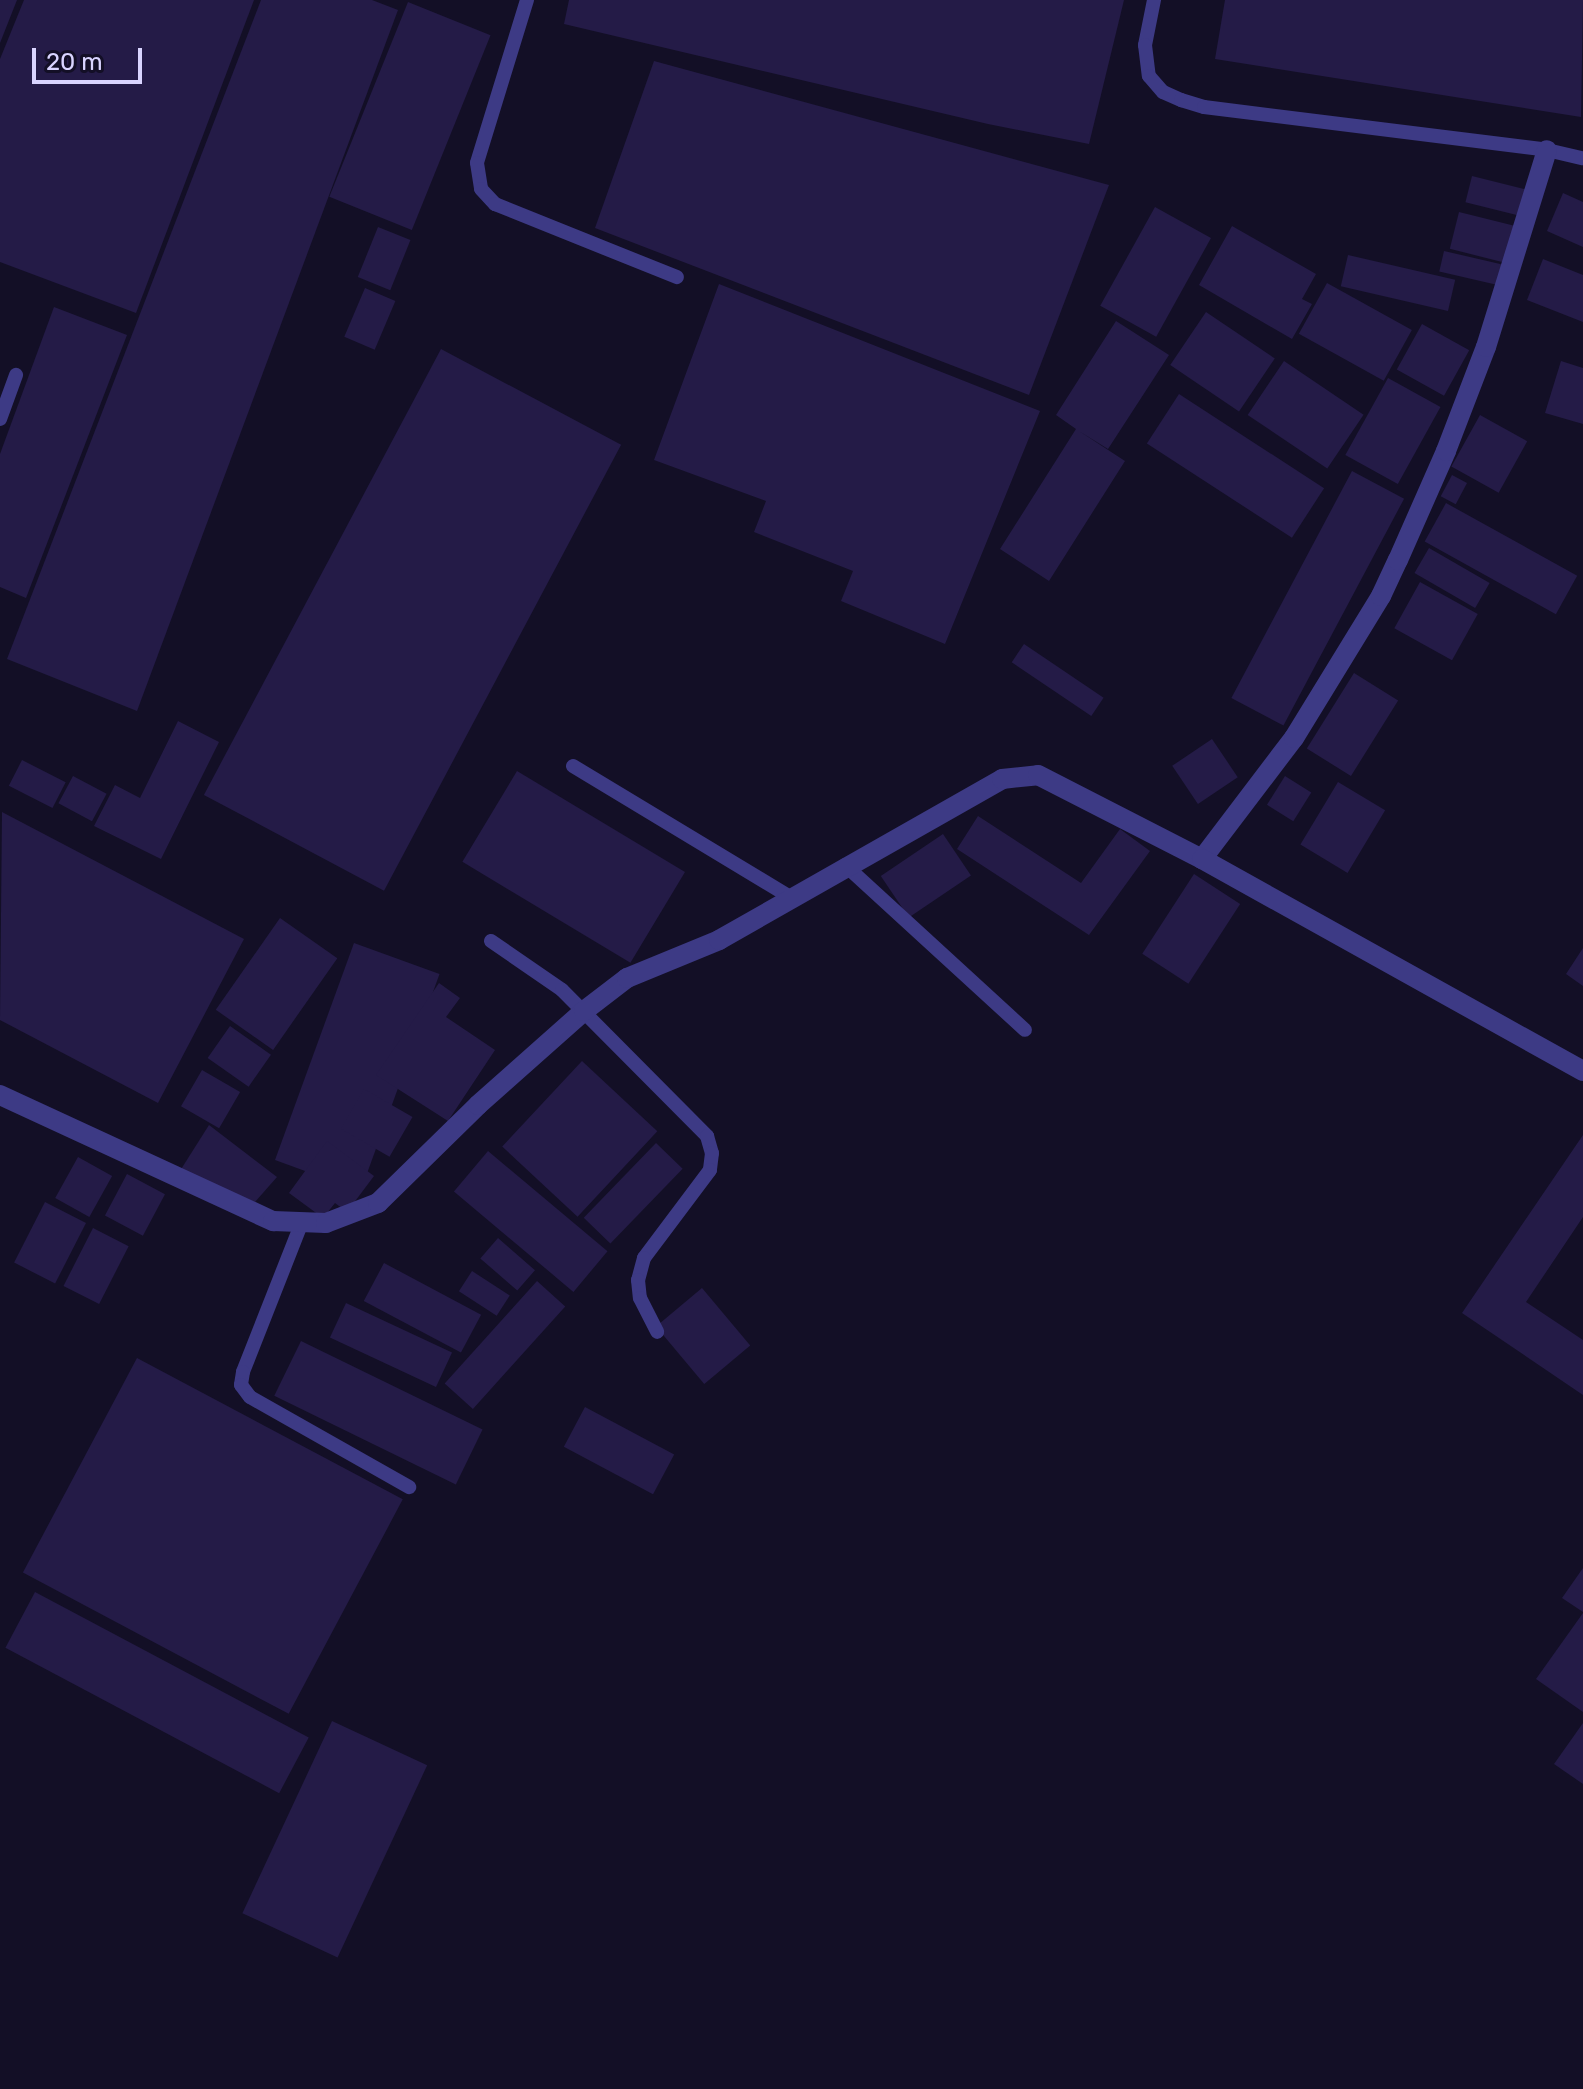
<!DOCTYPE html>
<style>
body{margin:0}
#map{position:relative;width:1583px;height:2089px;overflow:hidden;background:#130f26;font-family:Rubik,sans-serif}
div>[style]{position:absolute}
.building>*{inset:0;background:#241b47;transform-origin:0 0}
.lane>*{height:14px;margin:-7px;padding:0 7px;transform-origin:7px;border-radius:7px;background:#3d3a85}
.street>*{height:20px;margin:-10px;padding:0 10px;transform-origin:10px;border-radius:10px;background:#3d3a85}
span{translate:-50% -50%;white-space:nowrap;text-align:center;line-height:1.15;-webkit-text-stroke:6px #130f26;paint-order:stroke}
.scale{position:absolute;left:32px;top:48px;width:110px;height:36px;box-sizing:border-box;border:4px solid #d9d4ff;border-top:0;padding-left:10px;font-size:24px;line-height:28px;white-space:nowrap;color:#d9d4ff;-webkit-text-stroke:6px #130f26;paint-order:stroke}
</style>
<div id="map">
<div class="building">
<i style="clip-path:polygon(0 0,17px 0,0 43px)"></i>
<i style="clip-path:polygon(24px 0,254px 0,136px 313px,0 262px,0 59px)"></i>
<i style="clip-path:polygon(261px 0,372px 0,398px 10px,137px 711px,7px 659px)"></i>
<i style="clip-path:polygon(569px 0,1124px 0,1089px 144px,988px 124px,564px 24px)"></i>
<i style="clip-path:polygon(1225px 0,1583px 0,1581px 117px,1215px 59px)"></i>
<i style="left:408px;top:2px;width:89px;height:210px;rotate:22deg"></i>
<i style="clip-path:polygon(654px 61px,1109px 185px,1029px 395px,595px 228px)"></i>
<i style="left:1472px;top:176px;width:58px;height:27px;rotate:14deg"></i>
<i style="clip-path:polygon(1563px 193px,1583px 202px,1583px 247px,1547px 231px)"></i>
<i style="left:1155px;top:207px;width:64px;height:113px;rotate:29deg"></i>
<i style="left:1459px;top:212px;width:58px;height:38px;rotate:14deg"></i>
<i style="clip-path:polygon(1232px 226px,1316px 274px,1302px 299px,1312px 304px,1292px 339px,1199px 285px)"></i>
<i style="left:378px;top:227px;width:35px;height:54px;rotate:22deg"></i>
<i style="left:1444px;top:251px;width:61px;height:21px;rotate:13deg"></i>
<i style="left:1348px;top:255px;width:110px;height:32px;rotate:13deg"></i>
<i style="clip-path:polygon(1543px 259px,1583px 275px,1583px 322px,1527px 300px)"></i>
<i style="left:1327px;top:283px;width:97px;height:58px;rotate:29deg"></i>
<i style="clip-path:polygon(719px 284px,1040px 411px,945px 644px,841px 601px,853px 571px,754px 532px,766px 501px,654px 460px)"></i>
<i style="left:365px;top:288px;width:33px;height:53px;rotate:23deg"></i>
<i style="clip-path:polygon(54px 307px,127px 335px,26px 598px,0 587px,0 454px)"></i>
<i style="left:1206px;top:312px;width:83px;height:64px;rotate:34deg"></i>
<i style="clip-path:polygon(1116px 321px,1169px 355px,1108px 449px,1079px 431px,1125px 461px,1049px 581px,1000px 549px,1076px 429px,1056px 415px)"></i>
<i style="left:1422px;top:324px;width:54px;height:52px;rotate:29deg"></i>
<i style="left:441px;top:349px;width:204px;height:505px;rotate:28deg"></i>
<i style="left:1284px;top:361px;width:96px;height:65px;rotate:34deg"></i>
<i style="clip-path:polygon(1561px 361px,1583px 368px,1583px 424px,1545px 413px)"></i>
<i style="left:1388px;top:378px;width:60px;height:88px;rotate:29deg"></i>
<i style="left:1179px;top:394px;width:173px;height:59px;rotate:33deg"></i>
<i style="left:1480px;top:415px;width:54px;height:59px;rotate:29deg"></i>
<i style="left:1352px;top:471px;width:59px;height:257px;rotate:28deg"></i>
<i style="left:1452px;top:475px;width:17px;height:24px;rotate:28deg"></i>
<i style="left:1446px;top:503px;width:150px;height:44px;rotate:29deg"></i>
<i style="left:1429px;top:548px;width:70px;height:29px;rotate:30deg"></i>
<i style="left:1420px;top:582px;width:66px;height:53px;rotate:29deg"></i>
<i style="left:1024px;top:644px;width:96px;height:22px;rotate:34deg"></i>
<i style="left:1354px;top:673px;width:52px;height:89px;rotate:32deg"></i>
<i style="clip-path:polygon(178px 721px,219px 742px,161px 859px,94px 826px,115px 785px,140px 798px)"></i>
<i style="left:1212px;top:739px;width:46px;height:48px;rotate:56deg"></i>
<i style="left:22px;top:760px;width:49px;height:29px;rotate:27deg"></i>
<i style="left:517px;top:771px;width:196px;height:106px;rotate:31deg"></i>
<i style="left:73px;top:776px;width:38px;height:31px;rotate:28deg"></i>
<i style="left:1285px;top:776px;width:31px;height:34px;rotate:32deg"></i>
<i style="left:1338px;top:782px;width:55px;height:73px;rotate:31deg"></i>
<i style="clip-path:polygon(2px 812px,244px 939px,158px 1103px,0 1020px)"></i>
<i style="clip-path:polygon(978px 816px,1081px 883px,1120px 829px,1150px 851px,1089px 935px,957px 849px)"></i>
<i style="left:943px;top:834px;width:50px;height:75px;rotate:56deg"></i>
<i style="left:1194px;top:874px;width:55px;height:95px;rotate:33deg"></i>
<i style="left:280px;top:918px;width:70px;height:112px;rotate:35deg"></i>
<i style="left:354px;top:943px;width:91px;height:231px;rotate:20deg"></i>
<i style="clip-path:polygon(1583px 948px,1583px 986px,1566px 974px)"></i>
<i style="clip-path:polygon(439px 983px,460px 998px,446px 1017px,495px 1050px,448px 1121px,376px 1075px)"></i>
<i style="left:230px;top:1026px;width:50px;height:39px;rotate:35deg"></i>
<i style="left:582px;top:1061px;width:103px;height:117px;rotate:43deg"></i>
<i style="left:202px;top:1070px;width:44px;height:42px;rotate:30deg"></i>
<i style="left:364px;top:1089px;width:56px;height:46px;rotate:30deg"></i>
<i style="clip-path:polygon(209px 1125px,277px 1177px,255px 1202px,178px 1174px)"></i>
<i style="clip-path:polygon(1583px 1135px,1583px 1217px,1526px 1302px,1583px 1340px,1583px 1395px,1462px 1313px)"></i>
<i style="clip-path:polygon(327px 1141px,374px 1176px,347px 1212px,335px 1203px,323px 1218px,289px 1193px)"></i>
<i style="left:656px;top:1143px;width:37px;height:104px;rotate:44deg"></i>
<i style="left:488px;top:1151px;width:156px;height:53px;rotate:40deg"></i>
<i style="left:78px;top:1157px;width:39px;height:47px;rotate:29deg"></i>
<i style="left:127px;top:1174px;width:43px;height:47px;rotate:28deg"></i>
<i style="left:45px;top:1202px;width:46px;height:68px;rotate:27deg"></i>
<i style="left:93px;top:1228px;width:40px;height:65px;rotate:27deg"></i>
<i style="left:498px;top:1238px;width:49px;height:27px;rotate:41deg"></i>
<i style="left:384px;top:1263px;width:110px;height:43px;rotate:28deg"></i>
<i style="left:472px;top:1271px;width:45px;height:24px;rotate:33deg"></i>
<i style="left:537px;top:1281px;width:38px;height:138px;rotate:42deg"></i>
<i style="left:702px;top:1288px;width:75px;height:60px;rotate:50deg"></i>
<i style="left:346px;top:1303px;width:117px;height:38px;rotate:25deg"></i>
<i style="left:301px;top:1341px;width:202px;height:61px;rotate:26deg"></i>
<i style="left:137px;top:1358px;width:301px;height:243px;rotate:28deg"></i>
<i style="left:585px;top:1407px;width:101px;height:45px;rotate:28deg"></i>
<i style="clip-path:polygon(1583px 1568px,1583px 1612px,1562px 1598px)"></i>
<i style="left:35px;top:1592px;width:310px;height:63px;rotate:28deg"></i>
<i style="clip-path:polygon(1583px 1613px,1583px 1712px,1536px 1679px)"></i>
<i style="left:332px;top:1721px;width:105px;height:212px;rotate:25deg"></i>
<i style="clip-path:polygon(1583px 1723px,1583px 1784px,1554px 1764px)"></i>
</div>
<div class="lane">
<i style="left:527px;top:0;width:170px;rotate:107.1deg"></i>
<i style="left:477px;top:163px;width:26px;rotate:81deg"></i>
<i style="left:481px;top:189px;width:21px;rotate:47deg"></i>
<i style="left:495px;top:204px;width:196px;rotate:21.9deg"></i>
<i style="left:1154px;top:0;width:46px;rotate:101.3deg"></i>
<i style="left:1145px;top:45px;width:31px;rotate:83deg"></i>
<i style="left:1149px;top:76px;width:21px;rotate:49deg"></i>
<i style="left:1163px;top:92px;width:20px;rotate:24deg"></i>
<i style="left:1181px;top:100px;width:24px;rotate:17deg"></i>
<i style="left:1204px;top:107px;width:346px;rotate:7.1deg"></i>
<i style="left:1547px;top:150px;width:37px;rotate:13deg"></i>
<i style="left:0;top:419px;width:47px;rotate:-70deg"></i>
<i style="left:573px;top:766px;width:256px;rotate:31.1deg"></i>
<i style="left:845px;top:865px;width:244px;rotate:42.5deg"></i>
<i style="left:491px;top:941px;width:86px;rotate:34.6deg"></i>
<i style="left:562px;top:990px;width:206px;rotate:45.2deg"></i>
<i style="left:707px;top:1136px;width:18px;rotate:74deg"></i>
<i style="left:712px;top:1153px;width:17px;rotate:97deg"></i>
<i style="left:710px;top:1170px;width:110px;rotate:126.9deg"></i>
<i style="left:644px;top:1258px;width:23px;rotate:105deg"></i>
<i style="left:638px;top:1280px;width:18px;rotate:84deg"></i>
<i style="left:640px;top:1298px;width:38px;rotate:63deg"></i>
<i style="left:302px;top:1222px;width:161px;rotate:111.5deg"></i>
<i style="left:243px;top:1372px;width:13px;rotate:99deg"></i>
<i style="left:241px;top:1385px;width:15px;rotate:53deg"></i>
<i style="left:250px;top:1397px;width:183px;rotate:29.5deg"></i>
</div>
<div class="street">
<i style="left:1202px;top:859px;width:152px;rotate:-52.8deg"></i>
<i style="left:1294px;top:738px;width:167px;rotate:-58.5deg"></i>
<i style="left:1381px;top:596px;width:40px;rotate:-65deg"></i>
<i style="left:1398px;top:560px;width:119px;rotate:-66.2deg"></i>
<i style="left:1446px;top:451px;width:111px;rotate:-69deg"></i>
<i style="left:1486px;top:347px;width:206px;rotate:-72.8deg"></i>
<i style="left:0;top:1095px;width:301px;rotate:24.8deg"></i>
<i style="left:273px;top:1221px;width:53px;rotate:2.2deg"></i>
<i style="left:326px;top:1223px;width:56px;rotate:-21deg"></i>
<i style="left:378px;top:1203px;width:140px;rotate:-44.4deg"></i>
<i style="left:478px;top:1105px;width:142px;rotate:-41.6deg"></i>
<i style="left:584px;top:1011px;width:54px;rotate:-37.5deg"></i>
<i style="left:627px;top:978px;width:100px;rotate:-22.4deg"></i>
<i style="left:719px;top:940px;width:326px;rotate:-29.6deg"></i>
<i style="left:1002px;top:779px;width:36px;rotate:-6deg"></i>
<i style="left:1038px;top:775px;width:184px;rotate:27.1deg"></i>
<i style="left:1202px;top:859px;width:436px;rotate:29.1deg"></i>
</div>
<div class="scale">20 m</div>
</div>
